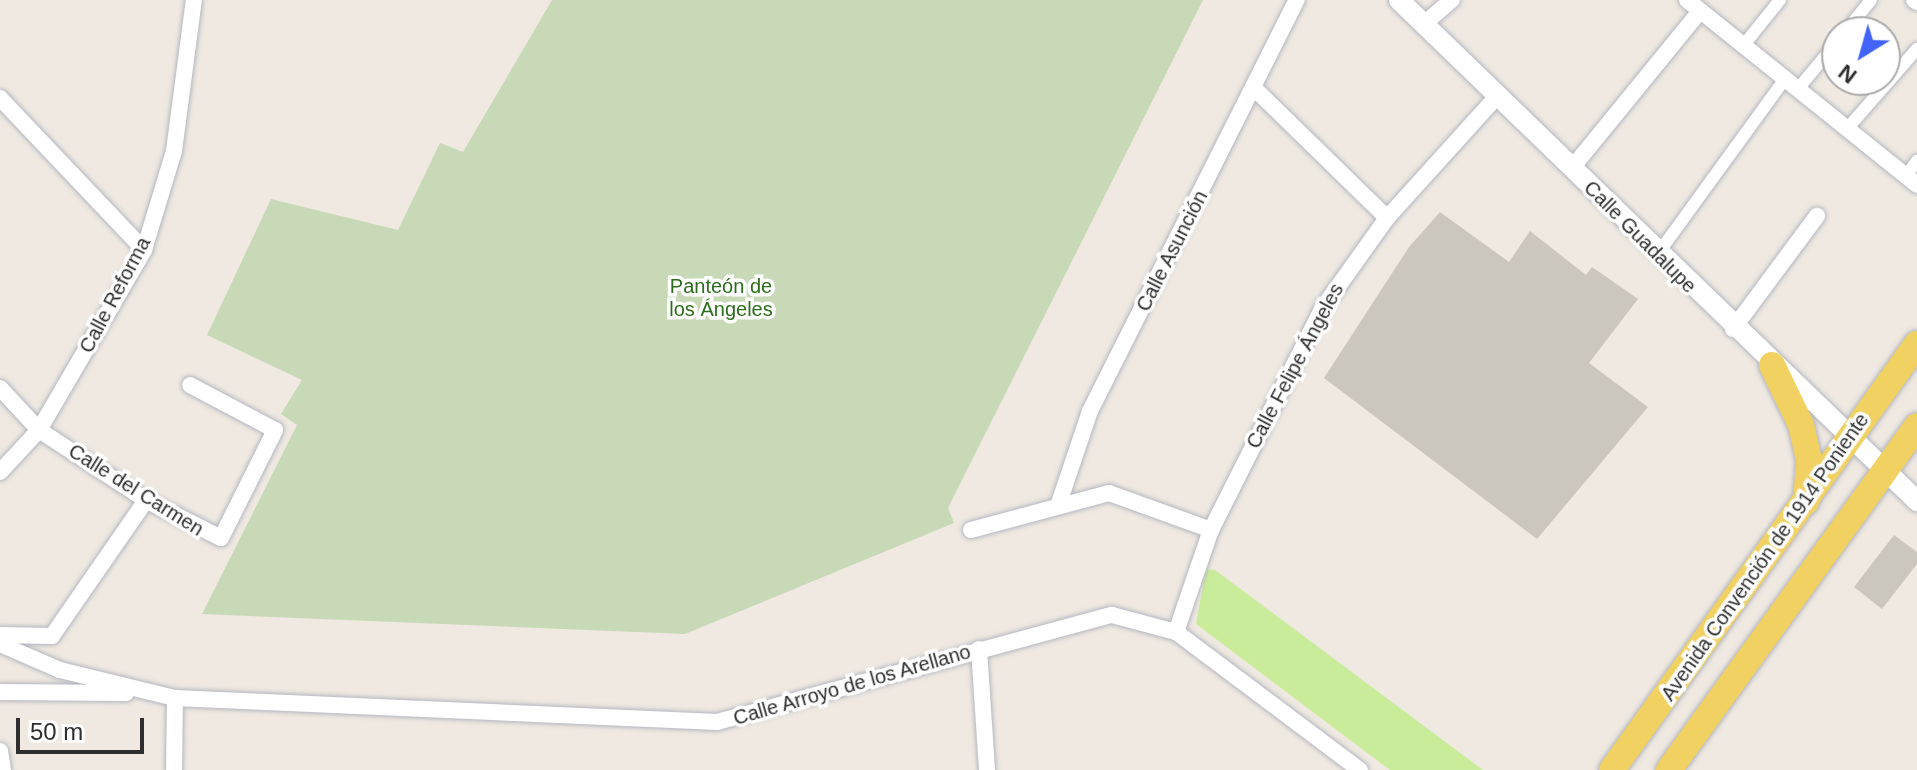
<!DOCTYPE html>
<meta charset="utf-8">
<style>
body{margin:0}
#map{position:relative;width:1917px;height:770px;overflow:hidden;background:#efe9e1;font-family:Arial,sans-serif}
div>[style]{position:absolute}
.cemetery>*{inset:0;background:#c8d9b8}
.pitch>*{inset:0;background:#c9ec9a}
.building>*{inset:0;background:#cbc7bf}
.roads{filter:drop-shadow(0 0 2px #b4b7c1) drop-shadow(0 0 2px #b4b7c1)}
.pedestrian>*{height:12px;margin:-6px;padding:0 6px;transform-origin:6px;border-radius:6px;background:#fff}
.minor>*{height:16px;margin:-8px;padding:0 8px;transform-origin:8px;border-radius:8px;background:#fff}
.tertiary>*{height:20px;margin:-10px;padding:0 10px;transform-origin:10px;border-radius:10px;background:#fff}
.primary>*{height:26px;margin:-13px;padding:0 13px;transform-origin:13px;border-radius:13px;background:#f2d163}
span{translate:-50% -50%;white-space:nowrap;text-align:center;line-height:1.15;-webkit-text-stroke:7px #fff;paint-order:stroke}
.street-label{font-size:20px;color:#2e2e2e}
.park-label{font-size:20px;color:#2c6e1b}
.north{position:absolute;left:1821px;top:16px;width:80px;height:80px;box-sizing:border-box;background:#fff;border:2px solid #ababab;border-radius:50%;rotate:217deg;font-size:22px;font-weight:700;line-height:32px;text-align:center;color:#2e2e2e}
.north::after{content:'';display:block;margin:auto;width:28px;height:36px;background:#4264fb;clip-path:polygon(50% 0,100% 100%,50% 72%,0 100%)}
.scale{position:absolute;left:16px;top:718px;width:128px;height:36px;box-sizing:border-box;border:4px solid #2e2e2e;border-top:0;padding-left:10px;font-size:24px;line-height:28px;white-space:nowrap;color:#2e2e2e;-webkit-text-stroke:6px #fff;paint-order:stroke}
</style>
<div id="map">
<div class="cemetery">
<i style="clip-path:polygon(552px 0,1203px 0,948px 508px,954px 523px,685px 634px,202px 614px,297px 425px,281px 414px,302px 380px,207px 335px,271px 199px,398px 230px,440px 143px,463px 152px)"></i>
</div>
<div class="pitch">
<i style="clip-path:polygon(1206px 569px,1215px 570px,1483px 770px,1390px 770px,1196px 624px)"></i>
</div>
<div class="building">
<i style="clip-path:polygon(1440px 212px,1509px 262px,1530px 231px,1586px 275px,1592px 267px,1638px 299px,1589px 363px,1648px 407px,1537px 539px,1324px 378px,1409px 247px)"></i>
<i style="clip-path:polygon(1894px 535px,1917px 552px,1917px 564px,1882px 609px,1854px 587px)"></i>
</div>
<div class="roads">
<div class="pedestrian">
<i style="left:1845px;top:32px;width:41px;rotate:-50.9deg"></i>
<i style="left:1743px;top:46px;width:59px;rotate:-51.2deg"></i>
<i style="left:1797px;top:90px;width:62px;rotate:-50.2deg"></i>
<i style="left:1846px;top:130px;width:108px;rotate:-48.8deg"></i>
<i style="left:1906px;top:176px;width:19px;rotate:-54deg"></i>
<i style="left:1657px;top:255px;width:216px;rotate:-54deg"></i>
</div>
<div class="minor">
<i style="left:1687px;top:0;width:295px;rotate:38.8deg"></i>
<i style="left:1914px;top:0;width:4px;rotate:34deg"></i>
<i style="left:1424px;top:24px;width:37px;rotate:-41deg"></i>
<i style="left:1254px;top:88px;width:186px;rotate:44.3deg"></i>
<i style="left:0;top:98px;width:209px;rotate:46.5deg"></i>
<i style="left:1572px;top:168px;width:203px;rotate:-50.8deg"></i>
<i style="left:1733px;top:329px;width:141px;rotate:-53.4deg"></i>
<i style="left:0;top:388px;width:57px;rotate:47.1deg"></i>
<i style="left:39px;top:430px;width:128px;rotate:33.2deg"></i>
<i style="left:146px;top:500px;width:84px;rotate:26.9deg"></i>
<i style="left:221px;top:538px;width:121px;rotate:-63.4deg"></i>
<i style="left:275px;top:430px;width:96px;rotate:-152.1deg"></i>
<i style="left:0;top:472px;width:57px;rotate:-47.1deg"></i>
<i style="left:39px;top:430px;width:208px;rotate:-59.7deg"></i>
<i style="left:144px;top:250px;width:103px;rotate:-73.1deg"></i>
<i style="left:174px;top:151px;width:152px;rotate:-82.5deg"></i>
<i style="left:1058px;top:506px;width:100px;rotate:-71.4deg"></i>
<i style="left:1090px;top:411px;width:460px;rotate:-63.3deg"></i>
<i style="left:971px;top:530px;width:143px;rotate:-15deg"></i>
<i style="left:1109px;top:493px;width:109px;rotate:19.9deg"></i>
<i style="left:1176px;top:632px;width:108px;rotate:-71.1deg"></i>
<i style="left:1211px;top:530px;width:247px;rotate:-63.3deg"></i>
<i style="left:1322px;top:309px;width:112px;rotate:-54.5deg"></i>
<i style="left:1387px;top:218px;width:166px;rotate:-47.9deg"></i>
<i style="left:0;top:635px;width:52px;rotate:1.1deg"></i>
<i style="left:52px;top:636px;width:165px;rotate:-55.3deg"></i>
<i style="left:0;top:644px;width:65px;rotate:23.4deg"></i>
<i style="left:60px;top:670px;width:118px;rotate:13.7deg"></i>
<i style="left:175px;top:698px;width:543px;rotate:2.54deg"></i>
<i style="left:717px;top:722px;width:409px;rotate:-15.2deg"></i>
<i style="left:1112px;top:615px;width:66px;rotate:14.9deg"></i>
<i style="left:1176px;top:632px;width:230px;rotate:36.9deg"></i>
<i style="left:979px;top:649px;width:121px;rotate:86.2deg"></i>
<i style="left:0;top:692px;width:126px;rotate:0.5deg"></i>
<i style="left:0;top:751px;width:19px;rotate:81deg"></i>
<i style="left:174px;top:770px;width:72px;rotate:-89.2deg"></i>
</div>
<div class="tertiary">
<i style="left:1399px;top:0;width:721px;rotate:44.04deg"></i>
</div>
<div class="primary">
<i style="left:1772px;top:365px;width:67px;rotate:64.2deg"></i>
<i style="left:1801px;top:425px;width:37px;rotate:77deg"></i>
<i style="left:1809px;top:461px;width:41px;rotate:94.2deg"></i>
<i style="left:1612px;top:770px;width:524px;rotate:-54.4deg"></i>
<i style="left:1669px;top:770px;width:424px;rotate:-54.2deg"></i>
</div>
</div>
<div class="street-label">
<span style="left:1640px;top:237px;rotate:45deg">Calle Guadalupe</span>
<span style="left:1172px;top:251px;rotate:-63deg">Calle Asunción</span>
<span style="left:115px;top:295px;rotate:-62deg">Calle Reforma</span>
<span style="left:1295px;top:366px;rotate:-62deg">Calle Felipe Ángeles</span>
<span style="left:136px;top:490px;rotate:32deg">Calle del Carmen</span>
<span style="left:1765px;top:557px;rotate:-55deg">Avenida Convención de 1914 Poniente</span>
<span style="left:852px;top:685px;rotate:-16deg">Calle Arroyo de los Arellano</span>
</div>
<div class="park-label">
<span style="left:721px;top:298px">Panteón de<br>los Ángeles</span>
</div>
<div class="north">N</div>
<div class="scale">50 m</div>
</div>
